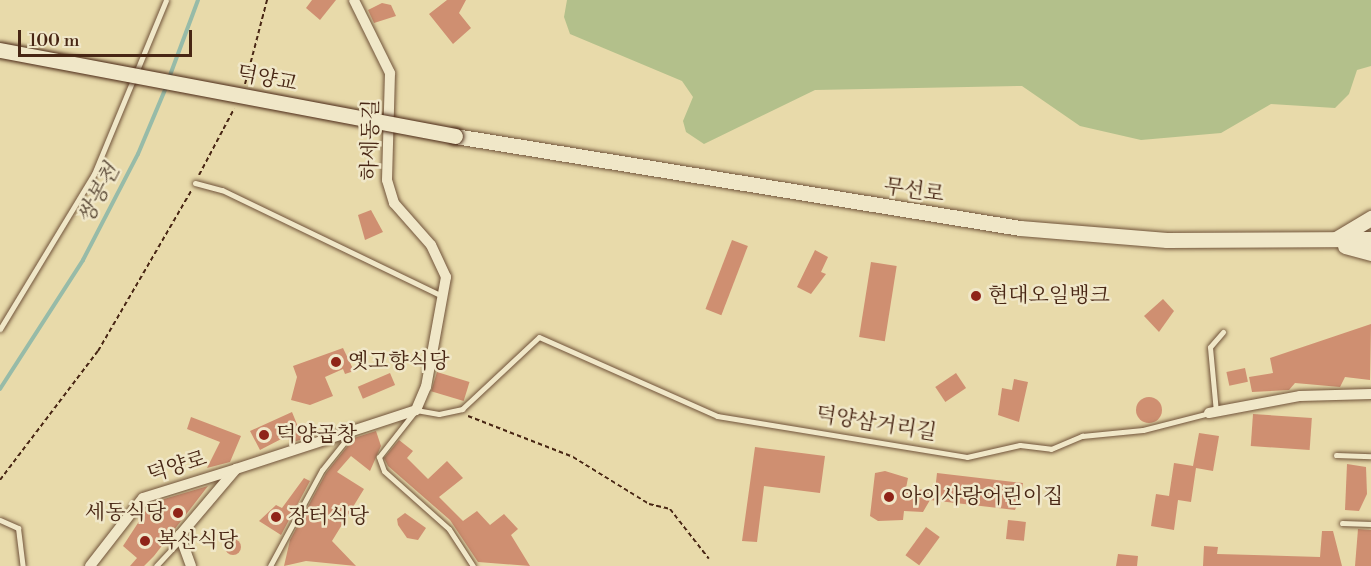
<!DOCTYPE html>
<meta charset="utf-8">
<style>
body{margin:0}
#map{position:relative;width:1371px;height:566px;overflow:hidden;background:#e8daaa;font-family:"Libre Bodoni","Noto Serif KR",serif}
div>[style]{position:absolute}
.green>*{inset:0;background:#b3c08b}
.stream>*{height:4px;margin:-2px;padding:0 2px;transform-origin:2px;border-radius:2px;background:#97bba8}
.building>*{inset:0;background:#cf8f71;transform-origin:0 0}
.round{border-radius:50%}
.path>*{height:2px;margin-top:-1px;transform-origin:0;background:repeating-linear-gradient(90deg,#482614 0 4.5px,transparent 0 7.5px)}
.roads{filter:drop-shadow(0 0 2px #70533a) drop-shadow(0 0 2px #70533a)}
.lane>*{height:5px;margin:-2.5px;padding:0 2.5px;transform-origin:2.5px;border-radius:2.5px;background:#f0e7c8}
.street>*{height:10px;margin:-5px;padding:0 5px;transform-origin:5px;border-radius:5px;background:#f0e7c8}
.secondary>*{height:15px;margin:-7.5px;padding:0 7.5px;transform-origin:7.5px;border-radius:7.5px;background:#f0e7c8}
.bridges{filter:drop-shadow(0 0 2px #482614) drop-shadow(0 0 2px #482614)}
.secondary-bridge>*{height:15px;margin:-7.5px;padding:0 7.5px;transform-origin:7.5px;border-radius:7.5px;background:#f0e7c8}
.dots>*{width:16px;height:16px;translate:-50% -50%;box-sizing:border-box;border:3px solid #f0e7c8;border-radius:50%}
span{translate:-50% -50%;white-space:nowrap;text-align:center;line-height:1.15;-webkit-text-stroke:5px #f0e7c8;paint-order:stroke}
.street-label{font-size:21px;color:#482614}
.poi-label{font-size:21px;color:#482614}
.left{translate:0 -50%;text-align:left}
.right{translate:-100% -50%;text-align:right}
.water-label{font-size:22px;color:#5c4b39;font-style:italic}
.scale{position:absolute;left:18px;top:30px;width:174px;height:27px;box-sizing:border-box;border:3px solid #482614;border-top:0;padding-left:8px;font-size:18px;line-height:21px;white-space:nowrap;color:#482614;-webkit-text-stroke:4px #f0e7c8;paint-order:stroke}
</style>
<div id="map">
<div class="green">
<i style="clip-path:polygon(567px 0,1371px 0,1371px 66px,1357px 70px,1349px 94px,1335px 108px,1271px 104px,1221px 133px,1141px 140px,1080px 126px,1022px 86px,815px 90px,704px 144px,686px 132px,683px 121px,693px 97px,682px 81px,570px 34px,564px 17px)"></i>
</div>
<div class="stream">
<i style="left:169px;top:78px;width:83px;rotate:-69.6deg"></i>
<i style="left:0;top:389px;width:153px;rotate:-57.2deg"></i>
<i style="left:83px;top:260px;width:119px;rotate:-62.6deg"></i>
<i style="left:138px;top:154px;width:75px;rotate:-67.2deg"></i>
</div>
<div class="building">
<i style="clip-path:polygon(312px 0,336px 0,320px 20px,306px 8px)"></i>
<i style="clip-path:polygon(447px 0,466px 0,459px 13px,471px 28px,453px 44px,429px 14px)"></i>
<i style="clip-path:polygon(382px 3px,391px 5px,396px 16px,374px 23px,368px 10px)"></i>
<i style="clip-path:polygon(371px 210px,383px 232px,365px 240px,358px 215px)"></i>
<i style="left:732px;top:240px;width:17px;height:74px;rotate:21deg"></i>
<i style="clip-path:polygon(815px 250px,828px 257px,821px 272px,826px 274px,811px 294px,797px 287px)"></i>
<i style="left:871px;top:262px;width:26px;height:76px;rotate:9deg"></i>
<i style="clip-path:polygon(1163px 299px,1174px 311px,1159px 332px,1144px 316px)"></i>
<i style="clip-path:polygon(1371px 324px,1370px 380px,1345px 377px,1340px 387px,1295px 383px,1289px 390px,1252px 392px,1249px 377px,1273px 373px,1270px 358px)"></i>
<i style="clip-path:polygon(343px 348px,354px 371px,345px 374px,343px 369px,325px 377px,333px 396px,310px 405px,291px 400px,297px 377px,293px 366px)"></i>
<i style="left:1245px;top:368px;width:14px;height:19px;rotate:78deg"></i>
<i style="left:437px;top:372px;width:34px;height:20px;rotate:17deg"></i>
<i style="left:390px;top:373px;width:13px;height:35px;rotate:67deg"></i>
<i style="left:956px;top:373px;width:18px;height:25px;rotate:56deg"></i>
<i style="clip-path:polygon(1014px 379px,1028px 382px,1019px 422px,998px 415px,1002px 388px,1012px 390px)"></i>
<i class="round" style="left:1136px;top:397px;width:26px;height:26px"></i>
<i style="clip-path:polygon(292px 412px,303px 439px,290px 443px,287px 436px,260px 450px,250px 431px)"></i>
<i style="left:1253px;top:414px;width:59px;height:32px;rotate:4deg"></i>
<i style="clip-path:polygon(191px 417px,241px 436px,230px 462px,207px 468px,220px 442px,187px 429px)"></i>
<i style="clip-path:polygon(376px 431px,381px 446px,370px 471px,351px 456px,337px 472px,364px 489px,332px 541px,356px 566px,306px 561px,284px 566px,290px 540px,326px 473px,354px 438px)"></i>
<i style="clip-path:polygon(1199px 433px,1219px 436px,1213px 471px,1196px 468px,1191px 502px,1178px 500px,1174px 530px,1151px 526px,1156px 494px,1169px 496px,1174px 463px,1193px 466px)"></i>
<i style="clip-path:polygon(399px 440px,413px 451px,407px 458px,428px 479px,447px 461px,463px 478px,439px 497px,463px 521px,477px 511px,490px 525px,504px 514px,518px 529px,511px 535px,530px 566px,478px 562px,450px 520px,388px 466px,384px 458px)"></i>
<i style="clip-path:polygon(755px 447px,825px 456px,820px 493px,764px 486px,757px 542px,742px 541px)"></i>
<i style="clip-path:polygon(1347px 464px,1366px 467px,1367px 494px,1359px 511px,1345px 510px)"></i>
<i style="clip-path:polygon(885px 471px,908px 478px,906px 488px,935px 491px,937px 473px,1023px 483px,1021px 495px,1015px 510px,930px 500px,923px 512px,904px 511px,903px 520px,878px 521px,870px 516px,875px 473px)"></i>
<i style="clip-path:polygon(304px 478px,310px 481px,281px 535px,259px 521px,276px 505px,282px 508px)"></i>
<i style="clip-path:polygon(208px 486px,154px 556px,144px 566px,130px 566px,137px 558px,123px 546px,149px 506px,155px 511px,164px 499px)"></i>
<i style="clip-path:polygon(405px 513px,426px 528px,418px 540px,407px 538px,398px 525px,397px 519px)"></i>
<i style="left:1008px;top:520px;width:18px;height:19px;rotate:6deg"></i>
<i style="left:926px;top:527px;width:17px;height:35px;rotate:36deg"></i>
<i style="clip-path:polygon(1358px 529px,1371px 530px,1371px 566px,1355px 566px)"></i>
<i style="clip-path:polygon(1322px 531px,1333px 531px,1342px 566px,1203px 566px,1204px 546px,1218px 547px,1217px 554px,1320px 557px)"></i>
<i class="round" style="left:225px;top:539px;width:16px;height:16px"></i>
<i style="clip-path:polygon(1118px 554px,1138px 556px,1137px 566px,1116px 566px)"></i>
</div>
<div class="path">
<i style="left:245px;top:84px;width:87px;rotate:-75.3deg"></i>
<i style="left:199px;top:175px;width:75px;rotate:-62.1deg"></i>
<i style="left:468px;top:416px;width:113px;rotate:21.3deg"></i>
<i style="left:573px;top:457px;width:89px;rotate:31.7deg"></i>
<i style="left:649px;top:504px;width:22px;rotate:13deg"></i>
<i style="left:670px;top:509px;width:63px;rotate:52deg"></i>
<i style="left:0;top:480px;width:162px;rotate:-52.8deg"></i>
<i style="left:98px;top:351px;width:185px;rotate:-59.8deg"></i>
</div>
<div class="roads">
<div class="lane">
<i style="left:195px;top:183px;width:28px;rotate:15deg"></i>
<i style="left:222px;top:190px;width:246px;rotate:25.7deg"></i>
<i style="left:0;top:329px;width:181px;rotate:-58.8deg"></i>
<i style="left:94px;top:174px;width:188px;rotate:-67.5deg"></i>
<i style="left:1216px;top:412px;width:65px;rotate:-95.3deg"></i>
<i style="left:1210px;top:347px;width:20px;rotate:-49deg"></i>
<i style="left:1336px;top:455px;width:35px;rotate:2deg"></i>
<i style="left:0;top:520px;width:20px;rotate:24deg"></i>
<i style="left:18px;top:528px;width:38px;rotate:83deg"></i>
<i style="left:1342px;top:523px;width:29px;rotate:2deg"></i>
<i style="left:156px;top:566px;width:35px;rotate:-47deg"></i>
<i style="left:270px;top:566px;width:109px;rotate:-61.6deg"></i>
<i style="left:322px;top:470px;width:45px;rotate:-51.3deg"></i>
<i style="left:473px;top:566px;width:44px;rotate:-123deg"></i>
<i style="left:449px;top:529px;width:87px;rotate:-138.3deg"></i>
<i style="left:384px;top:471px;width:15px;rotate:-110deg"></i>
<i style="left:379px;top:457px;width:60px;rotate:-51.8deg"></i>
<i style="left:416px;top:410px;width:23px;rotate:10deg"></i>
<i style="left:439px;top:414px;width:24px;rotate:-12deg"></i>
<i style="left:462px;top:409px;width:105px;rotate:-43.1deg"></i>
<i style="left:539px;top:337px;width:195px;rotate:23.9deg"></i>
<i style="left:717px;top:416px;width:253px;rotate:9.3deg"></i>
<i style="left:967px;top:457px;width:54px;rotate:-12.8deg"></i>
<i style="left:1020px;top:445px;width:31px;rotate:7deg"></i>
<i style="left:1051px;top:449px;width:34px;rotate:-23deg"></i>
<i style="left:1082px;top:436px;width:61px;rotate:-5.6deg"></i>
<i style="left:1143px;top:430px;width:68px;rotate:-14.4deg"></i>
</div>
<div class="street">
<i style="left:1209px;top:413px;width:93px;rotate:-10.6deg"></i>
<i style="left:1300px;top:396px;width:71px;rotate:-1.6deg"></i>
<i style="left:90px;top:566px;width:86px;rotate:-52.1deg"></i>
<i style="left:143px;top:498px;width:97px;rotate:-17.3deg"></i>
<i style="left:191px;top:566px;width:33px;rotate:-110deg"></i>
<i style="left:180px;top:535px;width:87px;rotate:-49.7deg"></i>
<i style="left:236px;top:469px;width:189px;rotate:-18.1deg"></i>
<i style="left:416px;top:410px;width:25px;rotate:-67deg"></i>
<i style="left:426px;top:387px;width:112px;rotate:-79.7deg"></i>
<i style="left:446px;top:277px;width:35px;rotate:-115deg"></i>
<i style="left:431px;top:245px;width:56px;rotate:-131.4deg"></i>
<i style="left:394px;top:203px;width:24px;rotate:-107deg"></i>
<i style="left:387px;top:180px;width:107px;rotate:-88.4deg"></i>
<i style="left:390px;top:73px;width:81px;rotate:-116.3deg"></i>
</div>
<div class="secondary">
<i style="left:455px;top:136px;width:572px;rotate:9.25deg"></i>
<i style="left:1020px;top:228px;width:147px;rotate:4.7deg"></i>
<i style="left:1167px;top:240px;width:204px;rotate:-0.3deg"></i>
<i style="left:1336px;top:239px;width:41px;rotate:-31deg"></i>
<i style="left:1345px;top:246px;width:27px;rotate:15deg"></i>
</div>
</div>
<div class="bridges">
<div class="secondary-bridge">
<i style="left:0;top:50px;width:463px;rotate:10.7deg"></i>
</div>
</div>
<div class="dots">
<i style="left:976px;top:296px;background:#8f2418"></i>
<i style="left:336px;top:362px;background:#8f2418"></i>
<i style="left:264px;top:435px;background:#8f2418"></i>
<i style="left:889px;top:497px;background:#8f2418"></i>
<i style="left:178px;top:513px;background:#8f2418"></i>
<i style="left:276px;top:517px;background:#8f2418"></i>
<i style="left:145px;top:541px;background:#8f2418"></i>
</div>
<div class="street-label">
<span style="left:267px;top:79px;rotate:11deg">덕양교</span>
<span style="left:371px;top:140px;rotate:-89deg">하세동길</span>
<span style="left:914px;top:191px;rotate:8deg">무선로</span>
<span style="left:876px;top:424px;rotate:9deg">덕양삼거리길</span>
<span style="left:177px;top:467px;rotate:-17deg">덕양로</span>
</div>
<div class="poi-label">
<span class="left" style="left:988px;top:296px">현대오일뱅크</span>
<span class="left" style="left:348px;top:362px">옛고향식당</span>
<span class="left" style="left:276px;top:435px">덕양곱창</span>
<span class="left" style="left:901px;top:497px">아이사랑어린이집</span>
<span class="right" style="left:166px;top:513px">세동식당</span>
<span class="left" style="left:288px;top:517px">장터식당</span>
<span class="left" style="left:157px;top:541px">복산식당</span>
</div>
<div class="water-label">
<span style="left:99px;top:194px;rotate:-62deg">쌍봉천</span>
</div>
<div class="scale">100 m</div>
</div>
